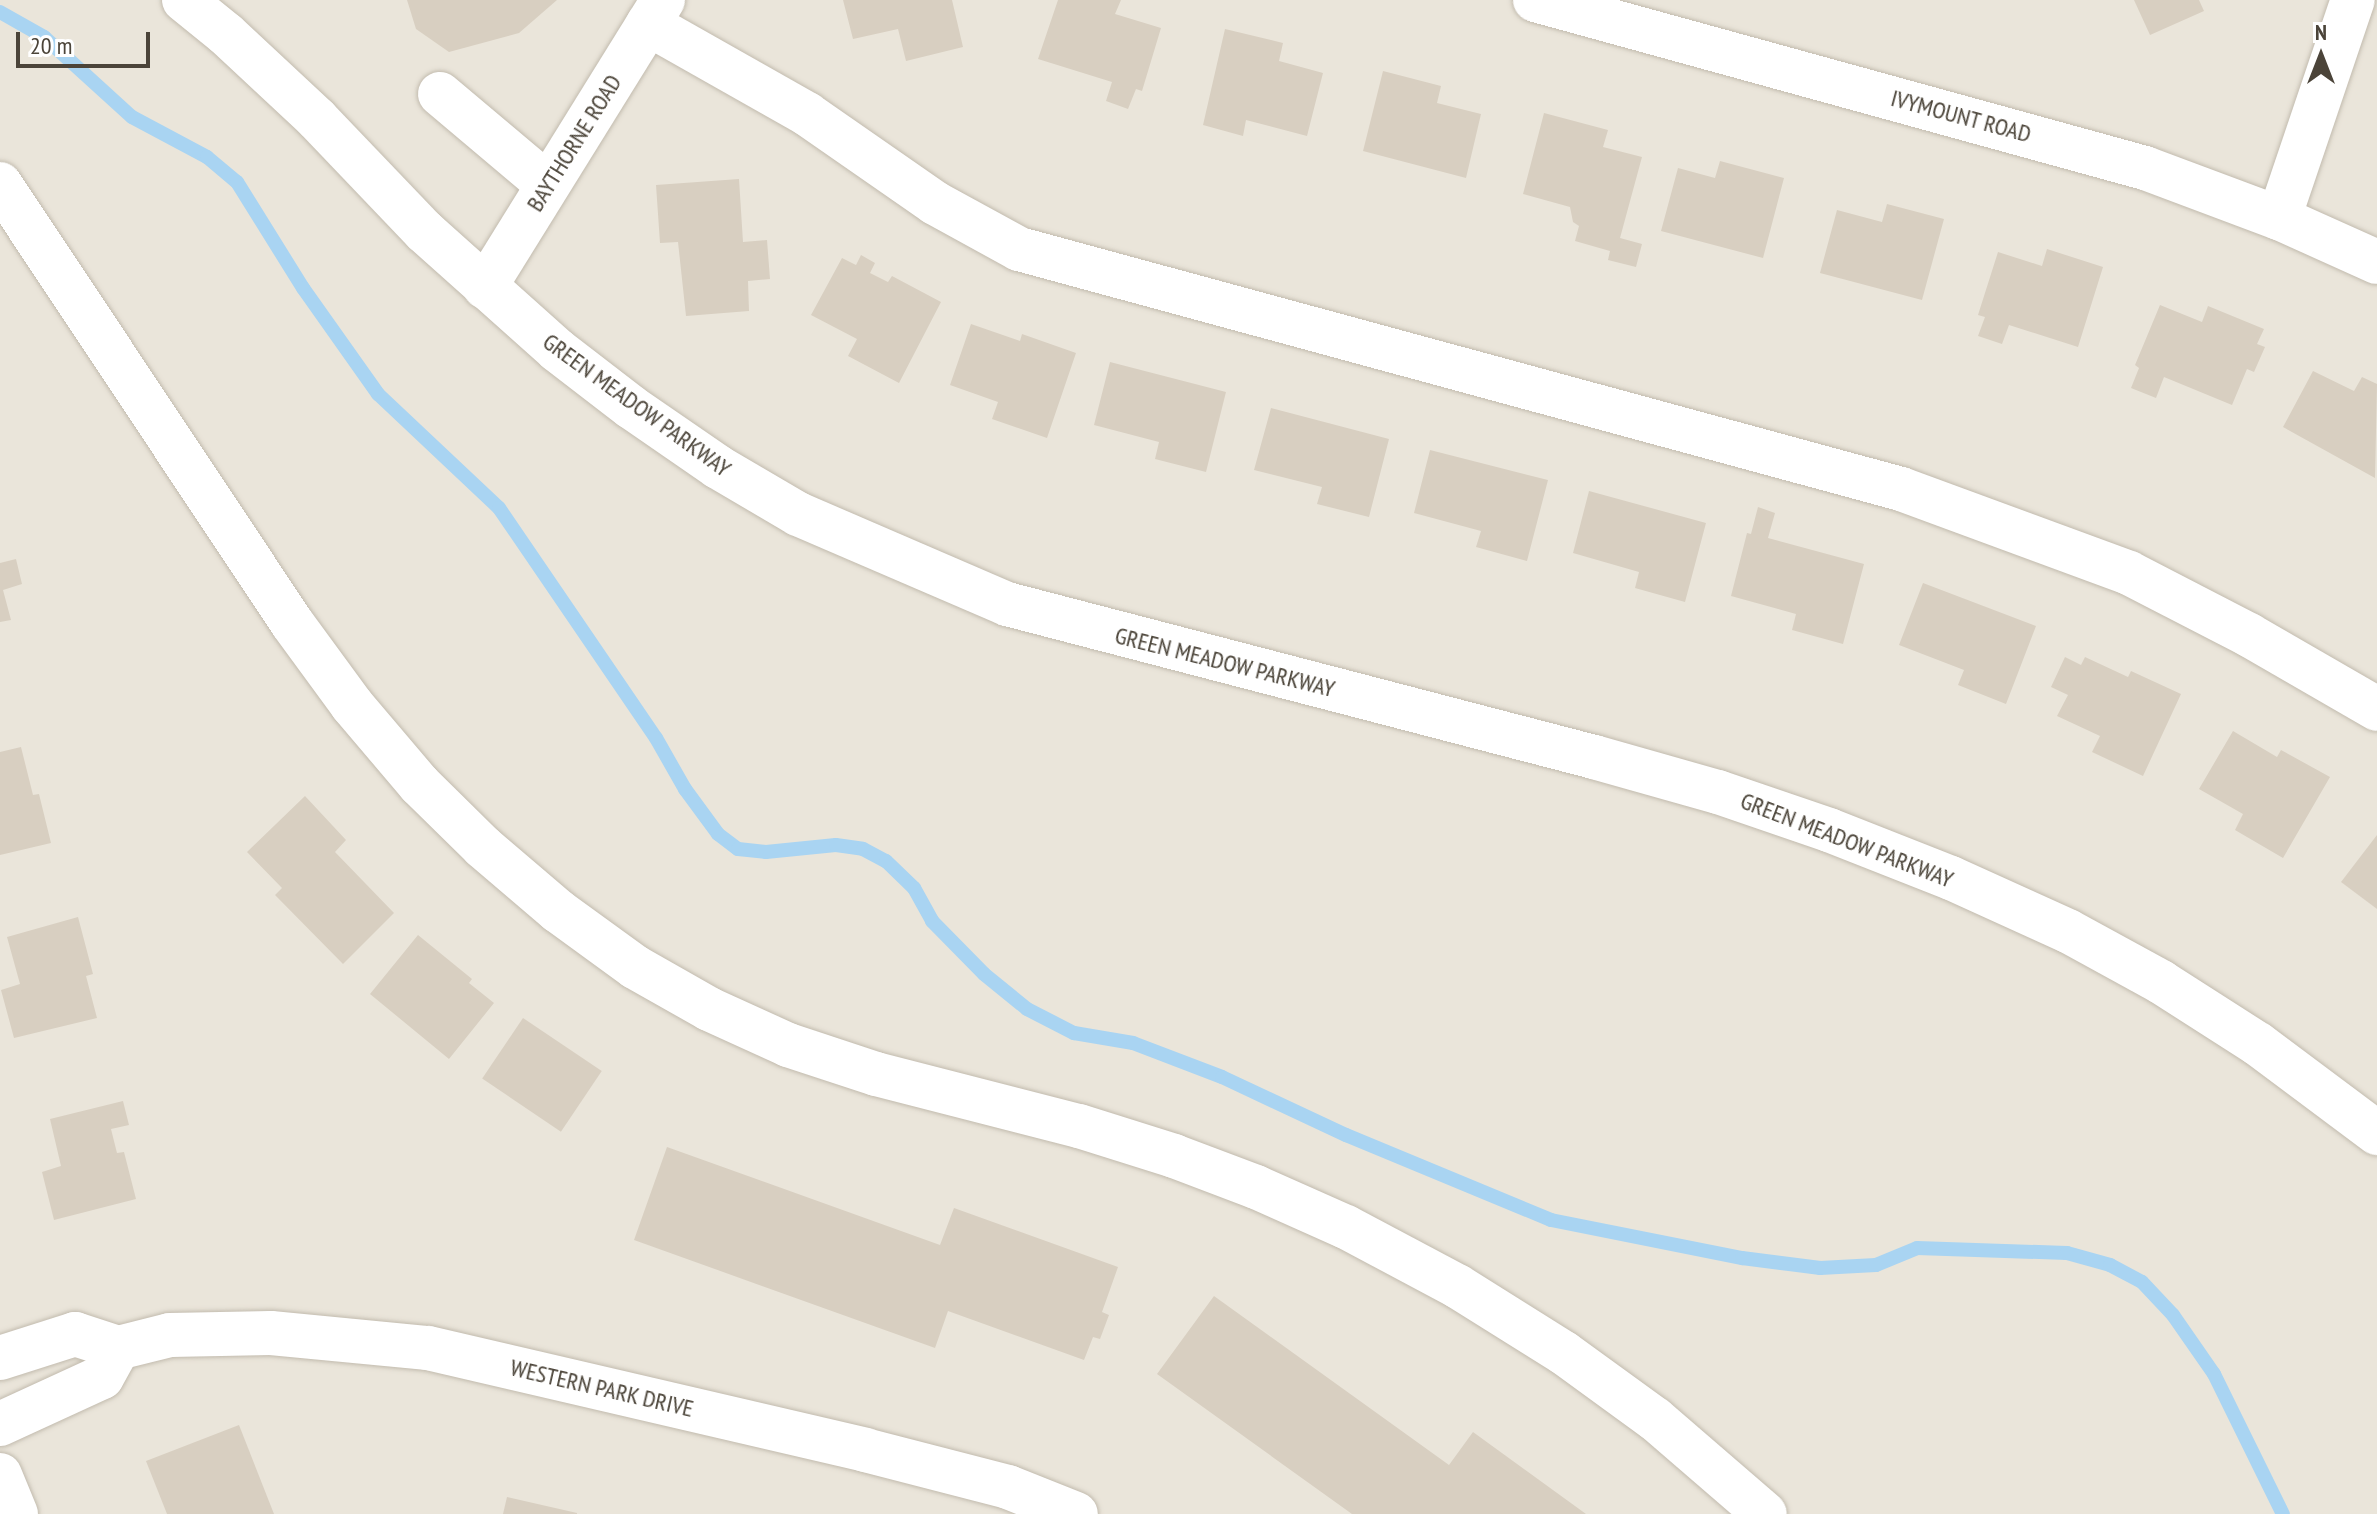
<!DOCTYPE html>
<style>
body{margin:0}
#map{position:relative;width:2377px;height:1514px;overflow:hidden;background:#f6f3ec;font-family:"PT Sans Narrow",sans-serif}
div>[style]{position:absolute}
.residential>*{inset:0;background:#eae5da;transform-origin:0 0}
.stream>*{height:14px;margin:-7px;padding:0 7px;transform-origin:7px;border-radius:7px;background:#a9d4f2}
.building>*{inset:0;background:#d8cfc1;transform-origin:0 0}
.roads{filter:drop-shadow(0 0 2px #c2bbae) drop-shadow(0 0 2px #c2bbae)}
.minor>*{height:44px;margin:-22px;padding:0 22px;transform-origin:22px;border-radius:22px;background:#fff}
span{translate:-50% -50%;white-space:nowrap;text-align:center;line-height:1.15;-webkit-text-stroke:6px #fff;paint-order:stroke}
.street-label{font-size:24px;color:#4b4439}
.north{position:absolute;left:2281px;top:16px;width:80px;height:80px;-webkit-text-stroke:6px #fff;paint-order:stroke;rotate:0deg;font-size:22px;font-weight:700;line-height:32px;text-align:center;color:#4b4439}
.north::after{content:'';display:block;margin:auto;width:28px;height:36px;background:#4b4439;clip-path:polygon(50% 0,100% 100%,50% 72%,0 100%)}
.scale{position:absolute;left:16px;top:32px;width:134px;height:36px;box-sizing:border-box;border:4px solid #4b4439;border-top:0;padding-left:10px;font-size:24px;line-height:28px;white-space:nowrap;color:#4b4439;-webkit-text-stroke:6px #fff;paint-order:stroke}
</style>
<div id="map">
<div class="residential">
<i style="left:0;top:0;width:2377px;height:1514px"></i>
</div>
<div class="stream">
<i style="left:0;top:12px;width:51px;rotate:29.6deg"></i>
<i style="left:44px;top:37px;width:119px;rotate:42.3deg"></i>
<i style="left:132px;top:117px;width:85px;rotate:28.1deg"></i>
<i style="left:207px;top:157px;width:39px;rotate:40deg"></i>
<i style="left:237px;top:182px;width:125px;rotate:58.1deg"></i>
<i style="left:303px;top:288px;width:130px;rotate:54.7deg"></i>
<i style="left:378px;top:394px;width:166px;rotate:43.3deg"></i>
<i style="left:499px;top:508px;width:278px;rotate:55.7deg"></i>
<i style="left:656px;top:738px;width:59px;rotate:60.4deg"></i>
<i style="left:685px;top:789px;width:56px;rotate:53.7deg"></i>
<i style="left:718px;top:834px;width:25px;rotate:37deg"></i>
<i style="left:738px;top:849px;width:28px;rotate:6deg"></i>
<i style="left:766px;top:852px;width:70px;rotate:-5.7deg"></i>
<i style="left:836px;top:845px;width:27px;rotate:8deg"></i>
<i style="left:863px;top:849px;width:26px;rotate:28deg"></i>
<i style="left:886px;top:861px;width:39px;rotate:44deg"></i>
<i style="left:914px;top:888px;width:38px;rotate:61deg"></i>
<i style="left:932px;top:921px;width:74px;rotate:45.5deg"></i>
<i style="left:984px;top:974px;width:55px;rotate:39.1deg"></i>
<i style="left:1027px;top:1009px;width:53px;rotate:27.1deg"></i>
<i style="left:1074px;top:1033px;width:60px;rotate:9.6deg"></i>
<i style="left:1133px;top:1043px;width:95px;rotate:20.9deg"></i>
<i style="left:1222px;top:1077px;width:137px;rotate:25.1deg"></i>
<i style="left:1346px;top:1135px;width:222px;rotate:22.5deg"></i>
<i style="left:1551px;top:1220px;width:195px;rotate:11.3deg"></i>
<i style="left:1742px;top:1258px;width:79px;rotate:7.3deg"></i>
<i style="left:1820px;top:1268px;width:56px;rotate:-3.1deg"></i>
<i style="left:1876px;top:1265px;width:44px;rotate:-22.5deg"></i>
<i style="left:1917px;top:1248px;width:150px;rotate:1.9deg"></i>
<i style="left:2067px;top:1253px;width:45px;rotate:15.6deg"></i>
<i style="left:2110px;top:1265px;width:36px;rotate:28deg"></i>
<i style="left:2142px;top:1282px;width:45px;rotate:46.8deg"></i>
<i style="left:2173px;top:1315px;width:72px;rotate:55.2deg"></i>
<i style="left:2214px;top:1374px;width:156px;rotate:63.8deg"></i>
</div>
<div class="building">
<i style="clip-path:polygon(407px 0,557px 0,519px 33px,449px 52px,416px 29px)"></i>
<i style="clip-path:polygon(843px 0,952px 0,963px 47px,906px 61px,898px 29px,853px 39px)"></i>
<i style="clip-path:polygon(1058px 0,1121px 0,1115px 14px,1161px 28px,1142px 91px,1136px 89px,1128px 109px,1106px 101px,1112px 82px,1038px 59px)"></i>
<i style="clip-path:polygon(2134px 0,2199px 0,2204px 11px,2150px 35px)"></i>
<i style="clip-path:polygon(1225px 29px,1283px 43px,1279px 61px,1323px 73px,1307px 136px,1246px 120px,1243px 136px,1203px 125px)"></i>
<i style="clip-path:polygon(1383px 71px,1441px 86px,1437px 103px,1481px 114px,1466px 178px,1363px 151px)"></i>
<i style="clip-path:polygon(1544px 113px,1608px 130px,1603px 147px,1642px 157px,1620px 238px,1642px 244px,1636px 267px,1608px 260px,1610px 251px,1575px 241px,1579px 226px,1573px 222px,1570px 207px,1523px 194px)"></i>
<i style="clip-path:polygon(1720px 161px,1784px 178px,1763px 258px,1661px 231px,1678px 168px,1715px 178px)"></i>
<i style="clip-path:polygon(739px 179px,743px 242px,767px 240px,770px 279px,748px 281px,749px 311px,686px 316px,678px 242px,660px 243px,656px 185px)"></i>
<i style="clip-path:polygon(1887px 204px,1944px 219px,1922px 300px,1820px 273px,1837px 210px,1882px 222px)"></i>
<i style="clip-path:polygon(2047px 249px,2103px 267px,2078px 347px,2009px 325px,2002px 344px,1978px 336px,1985px 317px,1978px 315px,1998px 252px,2042px 266px)"></i>
<i style="clip-path:polygon(861px 255px,875px 263px,870px 273px,888px 282px,892px 276px,941px 302px,899px 383px,848px 356px,857px 339px,811px 315px,842px 258px,856px 265px)"></i>
<i style="clip-path:polygon(2160px 305px,2202px 322px,2208px 306px,2264px 329px,2257px 344px,2265px 347px,2254px 372px,2247px 369px,2232px 405px,2164px 377px,2156px 398px,2131px 388px,2139px 368px,2135px 365px)"></i>
<i style="clip-path:polygon(971px 324px,1020px 341px,1022px 334px,1076px 353px,1047px 438px,992px 419px,998px 402px,950px 385px)"></i>
<i style="clip-path:polygon(1110px 362px,1226px 392px,1206px 472px,1155px 459px,1159px 442px,1094px 425px)"></i>
<i style="clip-path:polygon(2313px 371px,2354px 391px,2362px 377px,2377px 384px,2375px 478px,2283px 427px)"></i>
<i style="clip-path:polygon(1271px 408px,1389px 439px,1369px 517px,1317px 504px,1322px 487px,1254px 470px)"></i>
<i style="clip-path:polygon(1430px 450px,1548px 480px,1527px 561px,1476px 547px,1481px 531px,1414px 513px)"></i>
<i style="clip-path:polygon(1589px 491px,1706px 523px,1685px 602px,1635px 588px,1639px 572px,1573px 553px)"></i>
<i style="clip-path:polygon(1758px 507px,1775px 513px,1768px 538px,1864px 564px,1843px 644px,1792px 630px,1796px 614px,1731px 596px,1747px 533px,1751px 534px)"></i>
<i style="clip-path:polygon(16px 559px,22px 584px,3px 590px,11px 620px,0 622px,0 563px)"></i>
<i style="clip-path:polygon(1923px 583px,2036px 626px,2006px 704px,1958px 685px,1964px 670px,1899px 645px)"></i>
<i style="clip-path:polygon(2065px 657px,2081px 665px,2085px 657px,2128px 677px,2131px 671px,2181px 694px,2143px 776px,2092px 752px,2100px 736px,2057px 716px,2068px 695px,2051px 687px)"></i>
<i style="clip-path:polygon(2233px 731px,2277px 757px,2281px 750px,2330px 777px,2283px 858px,2235px 830px,2243px 814px,2199px 789px)"></i>
<i style="clip-path:polygon(21px 747px,33px 795px,39px 794px,51px 843px,0 855px,0 752px)"></i>
<i style="clip-path:polygon(305px 796px,346px 840px,335px 852px,394px 913px,343px 964px,275px 895px,282px 888px,247px 852px)"></i>
<i style="clip-path:polygon(2377px 835px,2377px 909px,2341px 882px)"></i>
<i style="clip-path:polygon(78px 917px,93px 974px,86px 976px,97px 1018px,14px 1038px,1px 990px,20px 984px,7px 937px)"></i>
<i style="clip-path:polygon(418px 935px,472px 979px,469px 983px,494px 1003px,449px 1059px,370px 994px)"></i>
<i style="left:523px;top:1018px;width:95px;height:73px;rotate:34deg"></i>
<i style="clip-path:polygon(123px 1101px,129px 1125px,111px 1129px,117px 1153px,124px 1152px,136px 1199px,54px 1220px,42px 1172px,61px 1166px,50px 1119px)"></i>
<i style="clip-path:polygon(667px 1147px,940px 1245px,954px 1208px,1118px 1267px,1102px 1312px,1109px 1315px,1100px 1339px,1093px 1337px,1084px 1360px,948px 1311px,935px 1348px,634px 1240px)"></i>
<i style="clip-path:polygon(1214px 1296px,1449px 1465px,1473px 1432px,1586px 1514px,1352px 1514px,1157px 1374px)"></i>
<i style="clip-path:polygon(239px 1425px,274px 1514px,167px 1514px,146px 1461px)"></i>
<i style="clip-path:polygon(507px 1497px,577px 1513px,577px 1514px,503px 1514px)"></i>
</div>
<div class="roads">
<div class="minor">
<i style="left:184px;top:0;width:54px;rotate:39deg"></i>
<i style="left:226px;top:34px;width:125px;rotate:43deg"></i>
<i style="left:317px;top:119px;width:155px;rotate:46.3deg"></i>
<i style="left:424px;top:231px;width:178px;rotate:41.8deg"></i>
<i style="left:557px;top:350px;width:93px;rotate:37.6deg"></i>
<i style="left:631px;top:407px;width:106px;rotate:34.6deg"></i>
<i style="left:718px;top:467px;width:93px;rotate:30.4deg"></i>
<i style="left:798px;top:514px;width:228px;rotate:23.3deg"></i>
<i style="left:1007px;top:604px;width:607px;rotate:14.61deg"></i>
<i style="left:1594px;top:757px;width:129px;rotate:15.8deg"></i>
<i style="left:1718px;top:792px;width:117px;rotate:18.9deg"></i>
<i style="left:1829px;top:830px;width:131px;rotate:21.5deg"></i>
<i style="left:1951px;top:878px;width:128px;rotate:24.4deg"></i>
<i style="left:2068px;top:931px;width:106px;rotate:28.7deg"></i>
<i style="left:2161px;top:982px;width:115px;rotate:32.6deg"></i>
<i style="left:2258px;top:1044px;width:149px;rotate:36.8deg"></i>
<i style="left:1535px;top:0;width:633px;rotate:15.4deg"></i>
<i style="left:2145px;top:168px;width:143px;rotate:20.5deg"></i>
<i style="left:2279px;top:218px;width:107px;rotate:24.2deg"></i>
<i style="left:648px;top:24px;width:183px;rotate:29.5deg"></i>
<i style="left:807px;top:114px;width:156px;rotate:34.8deg"></i>
<i style="left:935px;top:203px;width:96px;rotate:28.7deg"></i>
<i style="left:1019px;top:249px;width:914px;rotate:15.22deg"></i>
<i style="left:1901px;top:489px;width:243px;rotate:20.2deg"></i>
<i style="left:2129px;top:573px;width:135px;rotate:27.3deg"></i>
<i style="left:2249px;top:635px;width:148px;rotate:30deg"></i>
<i style="left:440px;top:94px;width:141px;rotate:40.1deg"></i>
<i style="left:0;top:184px;width:527px;rotate:56.37deg"></i>
<i style="left:292px;top:623px;width:102px;rotate:53.8deg"></i>
<i style="left:352px;top:705px;width:104px;rotate:49.7deg"></i>
<i style="left:419px;top:784px;width:90px;rotate:44.5deg"></i>
<i style="left:483px;top:847px;width:99px;rotate:40.5deg"></i>
<i style="left:558px;top:911px;width:95px;rotate:36deg"></i>
<i style="left:635px;top:967px;width:85px;rotate:29.6deg"></i>
<i style="left:709px;top:1009px;width:87px;rotate:24.5deg"></i>
<i style="left:788px;top:1045px;width:93px;rotate:18.2deg"></i>
<i style="left:876px;top:1074px;width:210px;rotate:14.4deg"></i>
<i style="left:1079px;top:1126px;width:100px;rotate:17.5deg"></i>
<i style="left:1174px;top:1156px;width:88px;rotate:20.7deg"></i>
<i style="left:1256px;top:1187px;width:98px;rotate:24deg"></i>
<i style="left:1346px;top:1227px;width:126px;rotate:28deg"></i>
<i style="left:1457px;top:1286px;width:126px;rotate:32.1deg"></i>
<i style="left:1564px;top:1353px;width:112px;rotate:36deg"></i>
<i style="left:1655px;top:1419px;width:145px;rotate:40.8deg"></i>
<i style="left:2279px;top:218px;width:230px;rotate:-71.3deg"></i>
<i style="left:485px;top:287px;width:338px;rotate:-58.2deg"></i>
<i style="left:0;top:1358px;width:79px;rotate:-17.7deg"></i>
<i style="left:75px;top:1334px;width:45px;rotate:18deg"></i>
<i style="left:118px;top:1348px;width:54px;rotate:-14deg"></i>
<i style="left:170px;top:1335px;width:101px;rotate:-1.1deg"></i>
<i style="left:271px;top:1333px;width:158px;rotate:5.5deg"></i>
<i style="left:428px;top:1348px;width:449px;rotate:13.1deg"></i>
<i style="left:865px;top:1450px;width:148px;rotate:14.5deg"></i>
<i style="left:1008px;top:1487px;width:73px;rotate:21.7deg"></i>
<i style="left:0;top:1424px;width:112px;rotate:-24.7deg"></i>
<i style="left:102px;top:1377px;width:33px;rotate:-61deg"></i>
<i style="left:0;top:1475px;width:42px;rotate:67.7deg"></i>
</div>
</div>
<div class="street-label">
<span style="left:1961px;top:116px;rotate:15deg">IVYMOUNT ROAD</span>
<span style="left:574px;top:143px;rotate:-58deg">BAYTHORNE ROAD</span>
<span style="left:637px;top:405px;rotate:36deg">GREEN MEADOW PARKWAY</span>
<span style="left:1225px;top:662px;rotate:14deg">GREEN MEADOW PARKWAY</span>
<span style="left:1847px;top:840px;rotate:21deg">GREEN MEADOW PARKWAY</span>
<span style="left:602px;top:1388px;rotate:13deg">WESTERN PARK DRIVE</span>
</div>
<div class="north">N</div>
<div class="scale">20 m</div>
</div>
